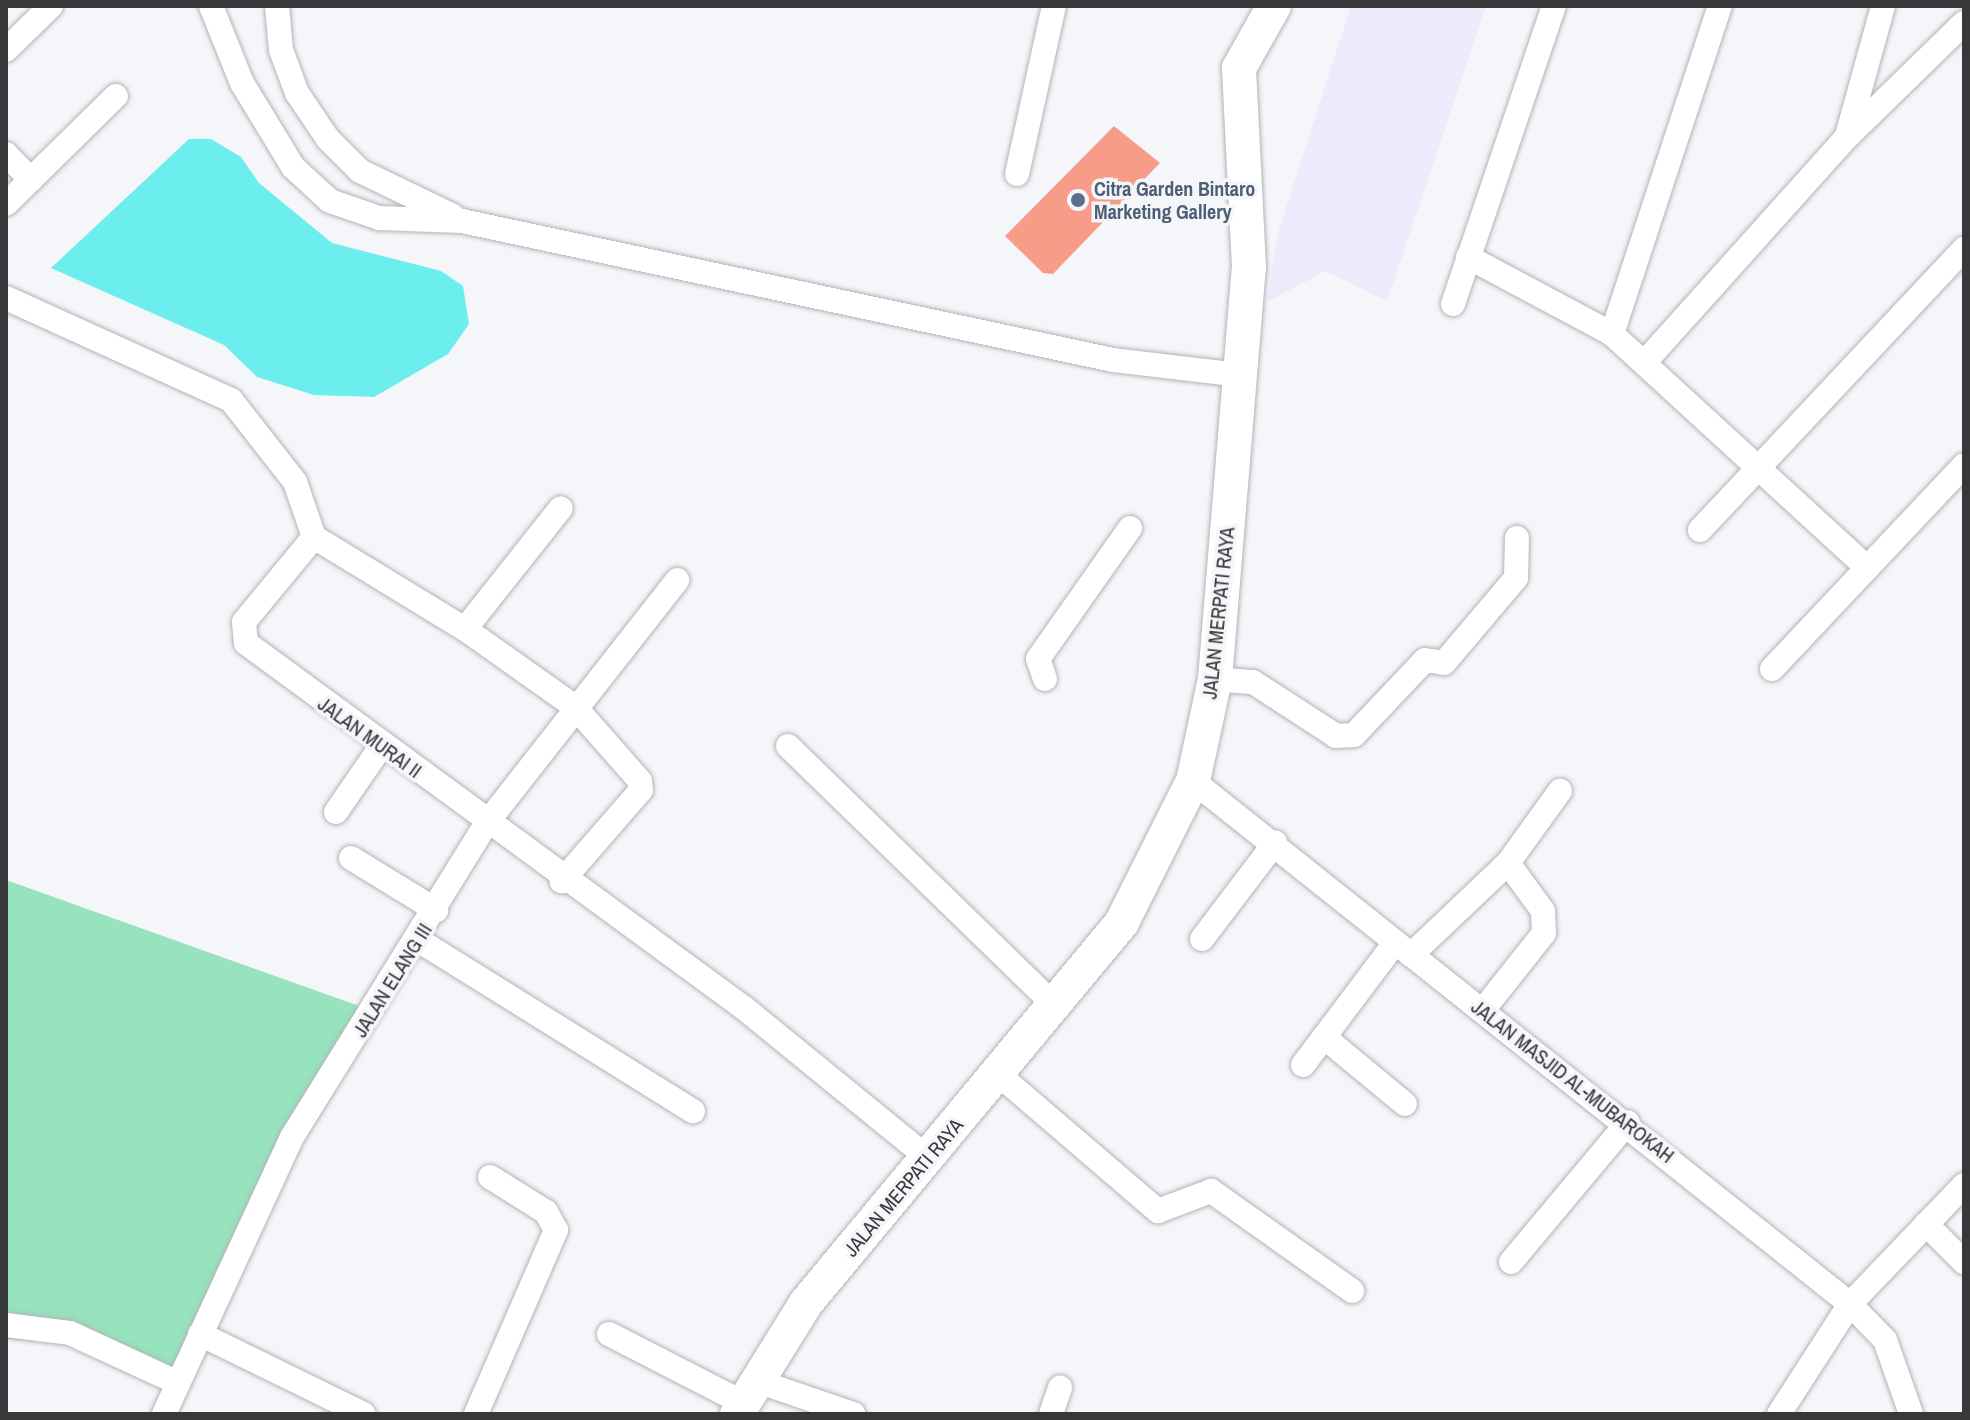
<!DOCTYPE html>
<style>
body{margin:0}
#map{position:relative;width:1970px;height:1420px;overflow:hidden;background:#f4f6f9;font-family:"Archivo Narrow",sans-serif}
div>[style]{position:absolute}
.commercial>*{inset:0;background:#eceafb}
.green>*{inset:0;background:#96e3bd}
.water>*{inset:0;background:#6ceeef}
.building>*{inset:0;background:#f89c8a}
.roads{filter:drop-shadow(0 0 2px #b2b4b7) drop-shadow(0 0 2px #b2b4b7)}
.minor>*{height:24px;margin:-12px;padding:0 12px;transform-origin:12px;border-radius:12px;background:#fff}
.secondary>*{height:34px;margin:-17px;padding:0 17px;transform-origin:17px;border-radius:17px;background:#fff}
.dots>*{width:22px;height:22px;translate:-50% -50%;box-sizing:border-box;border:4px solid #f4f6f9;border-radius:50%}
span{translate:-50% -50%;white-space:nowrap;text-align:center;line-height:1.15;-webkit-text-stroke:7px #f4f6f9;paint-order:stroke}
.service-label{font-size:20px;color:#4e5e75;font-weight:700}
.left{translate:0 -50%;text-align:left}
.street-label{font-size:20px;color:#373839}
.frame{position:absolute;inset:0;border:8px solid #373839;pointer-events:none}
</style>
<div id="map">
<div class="commercial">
<i style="clip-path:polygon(1351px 6px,1486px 6px,1387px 301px,1325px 271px,1267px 302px,1278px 233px)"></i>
</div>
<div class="green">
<i style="clip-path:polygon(6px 880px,362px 1007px,176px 1375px,89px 1344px,6px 1339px)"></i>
</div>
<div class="water">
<i style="clip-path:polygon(189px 139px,211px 139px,241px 157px,259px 183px,332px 243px,441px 271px,463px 286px,469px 324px,448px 354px,374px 397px,314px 395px,257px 377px,224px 345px,51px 268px)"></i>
</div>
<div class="building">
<i style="clip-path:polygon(1114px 126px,1160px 163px,1053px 274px,1043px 273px,1005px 236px)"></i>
</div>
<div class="roads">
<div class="minor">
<i style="left:211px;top:6px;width:83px;rotate:68.1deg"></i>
<i style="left:242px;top:83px;width:98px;rotate:58.7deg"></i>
<i style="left:293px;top:167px;width:50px;rotate:42.6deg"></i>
<i style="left:330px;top:201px;width:52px;rotate:19.1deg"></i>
<i style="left:379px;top:218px;width:83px;rotate:2.1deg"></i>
<i style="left:462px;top:221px;width:666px;rotate:12.05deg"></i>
<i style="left:1113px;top:360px;width:128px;rotate:6.7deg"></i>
<i style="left:277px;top:6px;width:44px;rotate:84.8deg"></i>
<i style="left:281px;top:50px;width:46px;rotate:69.6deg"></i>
<i style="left:297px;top:93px;width:55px;rotate:56deg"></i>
<i style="left:328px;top:139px;width:45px;rotate:45deg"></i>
<i style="left:360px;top:171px;width:103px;rotate:25.8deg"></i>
<i style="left:6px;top:50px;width:63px;rotate:-44.4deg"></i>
<i style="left:1847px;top:136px;width:135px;rotate:-74.5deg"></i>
<i style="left:6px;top:154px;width:36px;rotate:46deg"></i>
<i style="left:1017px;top:174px;width:172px;rotate:-77.6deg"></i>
<i style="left:6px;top:204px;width:154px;rotate:-44.5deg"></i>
<i style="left:1468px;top:257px;width:163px;rotate:28.1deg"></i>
<i style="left:1612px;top:334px;width:346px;rotate:42.5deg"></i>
<i style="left:6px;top:298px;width:247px;rotate:24.4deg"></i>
<i style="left:231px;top:400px;width:104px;rotate:52deg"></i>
<i style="left:295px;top:482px;width:58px;rotate:70.9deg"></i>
<i style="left:314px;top:537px;width:110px;rotate:129.5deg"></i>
<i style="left:244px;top:622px;width:21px;rotate:85deg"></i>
<i style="left:246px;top:643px;width:617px;rotate:36.24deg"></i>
<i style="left:744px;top:1008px;width:236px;rotate:39.2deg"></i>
<i style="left:1453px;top:304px;width:315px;rotate:-71.3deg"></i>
<i style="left:1612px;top:334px;width:345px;rotate:-71.8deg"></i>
<i style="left:1644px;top:363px;width:302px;rotate:-48.1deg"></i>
<i style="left:1846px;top:138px;width:165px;rotate:-44.3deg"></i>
<i style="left:1700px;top:530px;width:386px;rotate:-46.8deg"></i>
<i style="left:314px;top:537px;width:177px;rotate:31.4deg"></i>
<i style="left:465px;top:629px;width:135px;rotate:35.3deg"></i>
<i style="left:575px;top:707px;width:98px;rotate:48.7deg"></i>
<i style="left:640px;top:781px;width:9px;rotate:84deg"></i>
<i style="left:641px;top:790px;width:121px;rotate:131deg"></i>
<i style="left:465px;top:629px;width:154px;rotate:-51.6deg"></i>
<i style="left:1772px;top:669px;width:280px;rotate:-46.7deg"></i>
<i style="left:1045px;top:679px;width:21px;rotate:-109deg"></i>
<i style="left:1038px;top:659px;width:160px;rotate:-54.9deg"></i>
<i style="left:1215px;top:679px;width:38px;rotate:5deg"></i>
<i style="left:1253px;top:682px;width:99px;rotate:33deg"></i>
<i style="left:1336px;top:736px;width:18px;rotate:-3deg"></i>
<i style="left:1354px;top:735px;width:103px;rotate:-46.6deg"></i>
<i style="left:1425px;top:660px;width:19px;rotate:9deg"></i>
<i style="left:1444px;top:663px;width:111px;rotate:-49.7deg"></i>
<i style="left:1516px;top:578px;width:40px;rotate:-88.6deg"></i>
<i style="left:788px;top:746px;width:376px;rotate:44.2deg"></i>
<i style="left:1193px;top:781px;width:840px;rotate:38.52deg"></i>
<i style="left:1850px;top:1304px;width:50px;rotate:45.8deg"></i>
<i style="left:1885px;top:1340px;width:78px;rotate:70.6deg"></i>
<i style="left:336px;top:812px;width:81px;rotate:-55.5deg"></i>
<i style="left:351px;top:858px;width:100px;rotate:31.5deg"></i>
<i style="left:1202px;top:939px;width:121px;rotate:-52.8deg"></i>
<i style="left:418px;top:940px;width:324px;rotate:31.9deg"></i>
<i style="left:1411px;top:955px;width:134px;rotate:-43.5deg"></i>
<i style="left:1483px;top:1010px;width:98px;rotate:-51.6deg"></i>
<i style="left:1544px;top:933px;width:22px;rotate:-93deg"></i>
<i style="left:1543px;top:911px;width:59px;rotate:-126.1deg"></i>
<i style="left:1508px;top:863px;width:89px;rotate:-54.2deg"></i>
<i style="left:1324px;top:1037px;width:105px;rotate:39.6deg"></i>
<i style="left:1303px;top:1065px;width:153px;rotate:-53deg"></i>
<i style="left:998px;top:1074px;width:211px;rotate:40.6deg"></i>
<i style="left:1158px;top:1211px;width:57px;rotate:-20.7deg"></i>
<i style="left:1211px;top:1191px;width:173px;rotate:35.3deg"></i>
<i style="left:1926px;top:1224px;width:54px;rotate:45deg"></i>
<i style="left:1511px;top:1262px;width:182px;rotate:-50.1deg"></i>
<i style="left:6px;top:1325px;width:64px;rotate:7.1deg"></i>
<i style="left:70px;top:1333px;width:119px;rotate:24.8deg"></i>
<i style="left:200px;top:1334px;width:182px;rotate:26.1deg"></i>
<i style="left:609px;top:1334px;width:151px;rotate:27.2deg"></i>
<i style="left:757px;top:1381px;width:102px;rotate:19deg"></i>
<i style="left:164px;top:1414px;width:305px;rotate:-65.2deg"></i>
<i style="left:292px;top:1137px;width:368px;rotate:-58.2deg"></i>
<i style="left:486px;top:824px;width:310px;rotate:-51.9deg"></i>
<i style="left:476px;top:1414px;width:201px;rotate:-66.5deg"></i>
<i style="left:556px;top:1230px;width:21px;rotate:-119deg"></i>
<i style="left:546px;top:1212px;width:66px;rotate:-148deg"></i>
<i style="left:1051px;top:1414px;width:28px;rotate:-71deg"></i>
<i style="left:1779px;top:1414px;width:131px;rotate:-57.2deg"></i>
<i style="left:1850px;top:1304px;width:165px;rotate:-46.2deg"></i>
</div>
<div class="secondary">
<i style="left:737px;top:1414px;width:131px;rotate:-58.1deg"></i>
<i style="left:806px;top:1303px;width:495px;rotate:-50.3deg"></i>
<i style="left:1122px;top:922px;width:158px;rotate:-63.3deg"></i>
<i style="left:1193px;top:781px;width:104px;rotate:-77.8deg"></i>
<i style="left:1215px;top:679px;width:413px;rotate:-85.3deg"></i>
<i style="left:1249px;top:267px;width:199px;rotate:-92.9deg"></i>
<i style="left:1239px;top:68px;width:71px;rotate:-60.6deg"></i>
</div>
</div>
<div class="dots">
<i style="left:1078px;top:200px;background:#5c6f8a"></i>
</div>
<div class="service-label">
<span class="left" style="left:1094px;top:200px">Citra Garden Bintaro<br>Marketing Gallery</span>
</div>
<div class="street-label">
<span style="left:1218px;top:613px;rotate:-84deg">JALAN MERPATI RAYA</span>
<span style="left:370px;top:737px;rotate:36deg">JALAN MURAI II</span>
<span style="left:392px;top:980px;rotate:-58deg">JALAN ELANG III</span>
<span style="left:1573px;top:1081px;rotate:38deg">JALAN MASJID AL-MUBAROKAH</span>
<span style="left:903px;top:1187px;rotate:-50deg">JALAN MERPATI RAYA</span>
</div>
<div class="frame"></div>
</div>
